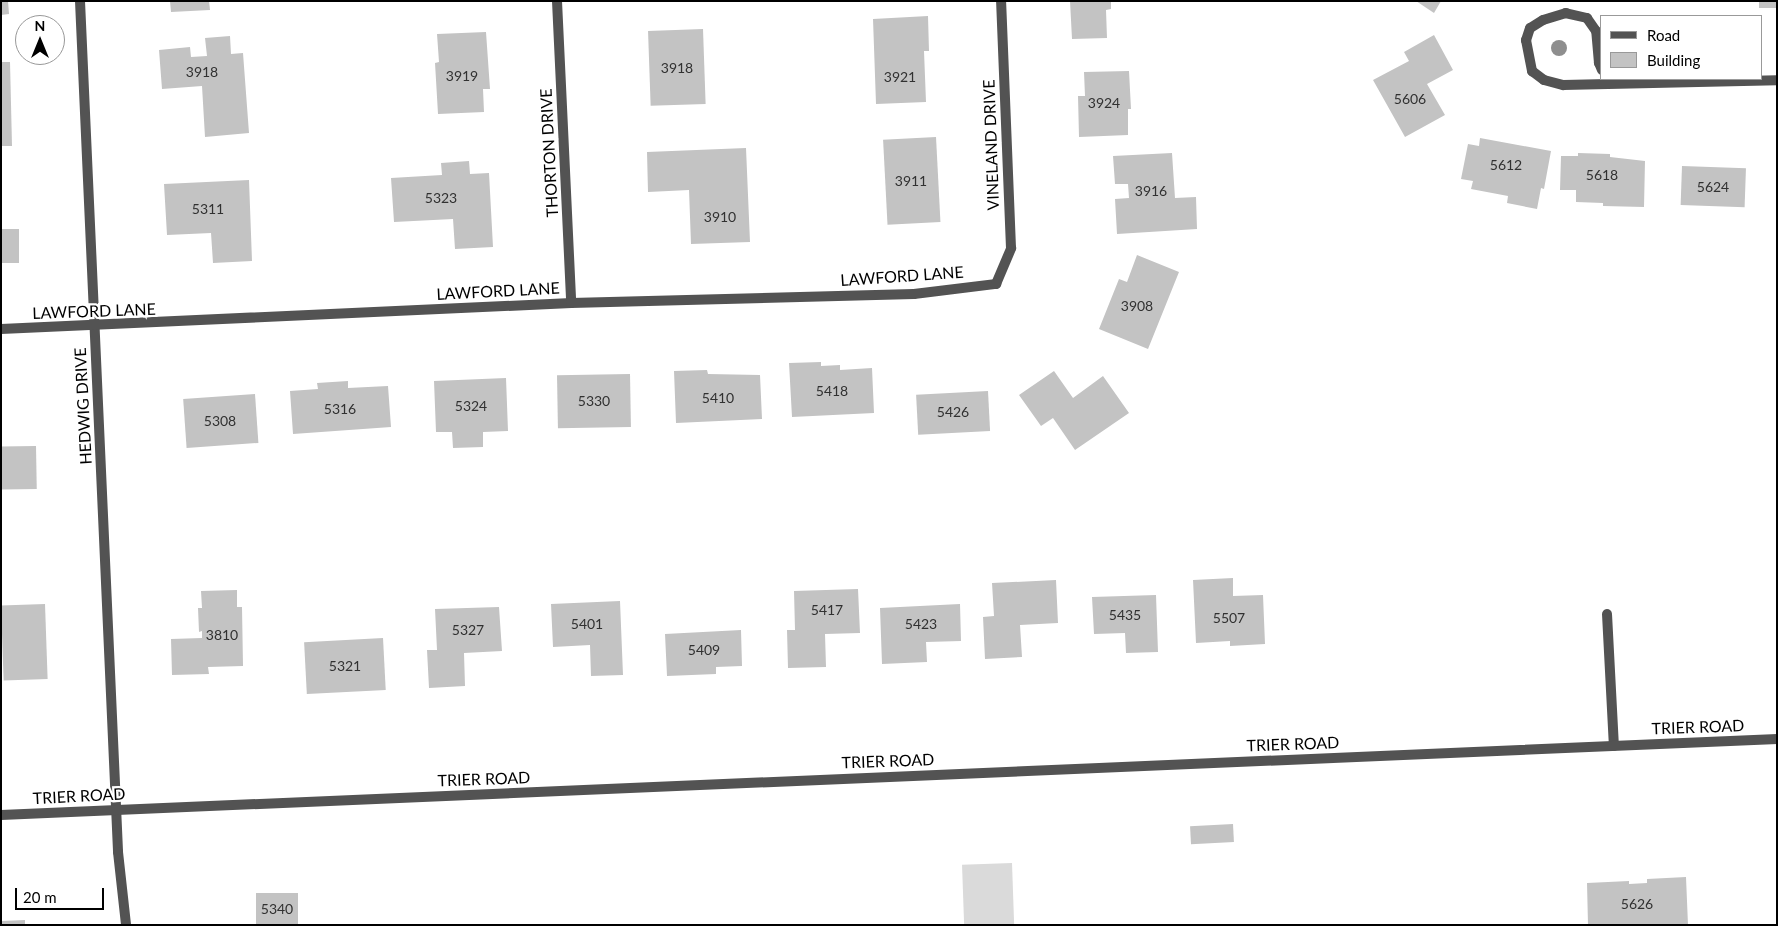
<!DOCTYPE html>
<style>
body{margin:0}
#map{position:relative;width:1778px;height:926px;overflow:hidden;background:#fff;font-family:Lato,sans-serif}
div>[style]{position:absolute}
.green>*{inset:0;background:#dadada;transform-origin:0 0}
.building>*{inset:0;background:#c3c3c3;transform-origin:0 0}
.service>*{height:10px;margin:-5px;padding:0 5px;transform-origin:5px;border-radius:5px;background:#535353}
.minor>*{height:10px;margin:-5px;padding:0 5px;transform-origin:5px;border-radius:5px;background:#535353}
.tertiary>*{height:10px;margin:-5px;padding:0 5px;transform-origin:5px;border-radius:5px;background:#535353}
.trees>*{width:16px;height:16px;margin:-8px;border-radius:50%;background:#8e8e8e}
span{translate:-50% -50%;white-space:nowrap;text-align:center;line-height:1.15;-webkit-text-stroke:4.5px #fff;paint-order:stroke}
.number-label{font-size:14px;color:#313131}
.number-label span{-webkit-text-stroke-width:0}
.street-label{font-size:16px;color:#000}
.frame{position:absolute;inset:0;border:2px solid #000;pointer-events:none}
.legend{position:absolute;left:1600px;top:15px;width:162px;height:65px;box-sizing:border-box;background:#fff;border:1px solid #999;margin:0;padding:6px 9px;list-style:none;font-size:15px;color:#000}
.legend li{display:flex;align-items:center;gap:10px;height:25px}
.legend b{width:25px;border:1px solid #999}
.north{position:absolute;left:15px;top:15px;width:50px;height:50px;box-sizing:border-box;background:#fff;border:1px solid #999;border-radius:50%;rotate:0deg;font-size:14px;font-weight:700;line-height:20px;text-align:center;color:#000}
.north::after{content:'';display:block;margin:auto;width:18px;height:22px;background:#000;clip-path:polygon(50% 0,100% 100%,50% 72%,0 100%)}
.scale{position:absolute;left:15px;top:888px;width:89px;height:22px;box-sizing:border-box;border:2px solid #000;border-top:0;padding-left:6px;font-size:15px;line-height:18px;white-space:nowrap;color:#000;-webkit-text-stroke:4px #fff;paint-order:stroke}
</style>
<div id="map">
<div class="green">
<i style="left:1012px;top:863px;width:62px;height:50px;rotate:88deg"></i>
</div>
<div class="building">
<i style="clip-path:polygon(1px 1px,8px 1px,9px 14px,1px 15px)"></i>
<i style="clip-path:polygon(170px 1px,209px 1px,210px 10px,171px 12px)"></i>
<i style="clip-path:polygon(1070px 1px,1111px 1px,1111px 9px,1106px 10px,1107px 38px,1072px 39px)"></i>
<i style="clip-path:polygon(1416px 1px,1441px 1px,1434px 13px)"></i>
<i style="left:1759px;top:1px;width:18px;height:7px"></i>
<i style="clip-path:polygon(928px 16px,929px 51px,924px 51px,926px 102px,876px 104px,873px 19px)"></i>
<i style="left:703px;top:29px;width:75px;height:55px;rotate:88deg"></i>
<i style="clip-path:polygon(486px 32px,490px 89px,483px 89px,484px 112px,438px 114px,435px 63px,439px 62px,437px 34px)"></i>
<i style="clip-path:polygon(1434px 35px,1453px 70px,1427px 84px,1445px 115px,1405px 137px,1373px 80px,1409px 61px,1404px 52px)"></i>
<i style="clip-path:polygon(230px 36px,231px 54px,243px 53px,249px 133px,205px 137px,202px 86px,162px 89px,159px 50px,190px 47px,191px 57px,207px 56px,205px 38px)"></i>
<i style="clip-path:polygon(1px 62px,10px 62px,12px 146px,1px 146px)"></i>
<i style="clip-path:polygon(1129px 71px,1131px 109px,1128px 109px,1128px 135px,1079px 137px,1078px 96px,1085px 96px,1084px 72px)"></i>
<i style="left:936px;top:137px;width:85px;height:53px;rotate:87deg"></i>
<i style="clip-path:polygon(1480px 138px,1551px 151px,1544px 189px,1541px 188px,1537px 209px,1507px 203px,1508px 196px,1471px 189px,1473px 181px,1461px 179px,1468px 144px,1479px 146px)"></i>
<i style="clip-path:polygon(746px 148px,750px 242px,691px 244px,689px 190px,648px 192px,647px 152px)"></i>
<i style="clip-path:polygon(1172px 153px,1175px 198px,1196px 197px,1197px 229px,1117px 234px,1115px 199px,1129px 198px,1128px 184px,1115px 184px,1113px 156px)"></i>
<i style="clip-path:polygon(1578px 153px,1610px 154px,1610px 157px,1645px 161px,1644px 207px,1603px 206px,1603px 203px,1576px 202px,1576px 190px,1560px 190px,1561px 156px,1578px 156px)"></i>
<i style="clip-path:polygon(469px 161px,470px 174px,489px 173px,493px 247px,455px 249px,453px 219px,394px 222px,391px 178px,442px 175px,441px 163px)"></i>
<i style="left:1682px;top:166px;width:64px;height:39px;rotate:2deg"></i>
<i style="clip-path:polygon(249px 180px,252px 261px,213px 263px,211px 233px,167px 235px,164px 184px)"></i>
<i style="left:1px;top:229px;width:18px;height:34px"></i>
<i style="clip-path:polygon(1137px 255px,1179px 272px,1148px 349px,1099px 329px,1119px 279px,1127px 282px)"></i>
<i style="clip-path:polygon(821px 362px,821px 366px,840px 365px,840px 370px,872px 368px,874px 413px,792px 417px,789px 363px)"></i>
<i style="clip-path:polygon(707px 370px,708px 374px,760px 375px,762px 419px,676px 423px,674px 371px)"></i>
<i style="clip-path:polygon(1054px 371px,1073px 398px,1103px 376px,1129px 413px,1075px 450px,1053px 418px,1041px 426px,1019px 395px)"></i>
<i style="left:630px;top:374px;width:53px;height:73px;rotate:89deg"></i>
<i style="clip-path:polygon(506px 378px,508px 431px,483px 432px,483px 447px,453px 448px,452px 432px,436px 432px,434px 381px)"></i>
<i style="clip-path:polygon(348px 381px,348px 388px,388px 386px,391px 427px,293px 434px,290px 391px,318px 389px,317px 383px)"></i>
<i style="left:988px;top:391px;width:40px;height:72px;rotate:87deg"></i>
<i style="left:255px;top:394px;width:49px;height:72px;rotate:86deg"></i>
<i style="left:36px;top:446px;width:43px;height:35px;rotate:89deg"></i>
<i style="clip-path:polygon(1233px 578px,1233px 596px,1263px 595px,1265px 644px,1230px 646px,1230px 641px,1196px 643px,1193px 580px)"></i>
<i style="clip-path:polygon(1056px 580px,1058px 623px,1020px 625px,1022px 657px,985px 659px,983px 617px,994px 616px,992px 583px)"></i>
<i style="clip-path:polygon(858px 589px,860px 633px,825px 634px,826px 667px,788px 668px,787px 630px,795px 630px,794px 591px)"></i>
<i style="clip-path:polygon(237px 590px,237px 607px,242px 607px,243px 666px,208px 667px,209px 674px,172px 675px,171px 639px,202px 638px,202px 631px,199px 632px,198px 608px,202px 608px,201px 591px)"></i>
<i style="clip-path:polygon(1156px 595px,1158px 652px,1126px 653px,1125px 633px,1094px 634px,1092px 597px)"></i>
<i style="clip-path:polygon(620px 601px,623px 675px,591px 676px,590px 645px,553px 647px,551px 604px)"></i>
<i style="left:45px;top:604px;width:75px;height:44px;rotate:88deg"></i>
<i style="clip-path:polygon(960px 604px,961px 641px,926px 642px,927px 662px,882px 664px,880px 608px)"></i>
<i style="clip-path:polygon(499px 607px,502px 651px,464px 653px,465px 686px,429px 688px,427px 650px,437px 650px,435px 609px)"></i>
<i style="clip-path:polygon(741px 630px,742px 666px,716px 667px,716px 674px,667px 676px,665px 634px)"></i>
<i style="left:383px;top:638px;width:52px;height:79px;rotate:87deg"></i>
<i style="left:1233px;top:824px;width:18px;height:43px;rotate:87deg"></i>
<i style="clip-path:polygon(1686px 877px,1688px 925px,1588px 925px,1587px 883px,1629px 881px,1629px 884px,1647px 883px,1647px 879px)"></i>
<i style="left:298px;top:893px;width:32px;height:42px;rotate:90deg"></i>
<i style="clip-path:polygon(25px 920px,25px 925px,1px 925px,1px 921px)"></i>
</div>
<div class="service">
<i style="left:1607px;top:614px;width:132px;rotate:87deg"></i>
</div>
<div class="minor">
<i style="left:80px;top:1px;width:852px;rotate:87.44deg"></i>
<i style="left:118px;top:852px;width:73px;rotate:83.7deg"></i>
<i style="left:557px;top:1px;width:302px;rotate:87.3deg"></i>
<i style="left:1602px;top:70px;width:8px;rotate:-113deg"></i>
<i style="left:1599px;top:63px;width:32px;rotate:-95deg"></i>
<i style="left:1596px;top:31px;width:16px;rotate:-125deg"></i>
<i style="left:1587px;top:18px;width:22px;rotate:-167deg"></i>
<i style="left:1566px;top:13px;width:24px;rotate:163deg"></i>
<i style="left:1543px;top:20px;width:15px;rotate:148deg"></i>
<i style="left:1530px;top:28px;width:13px;rotate:108deg"></i>
<i style="left:1526px;top:40px;width:32px;rotate:79deg"></i>
<i style="left:1532px;top:71px;width:15px;rotate:37deg"></i>
<i style="left:1544px;top:80px;width:20px;rotate:15deg"></i>
<i style="left:1563px;top:85px;width:214px;rotate:-1.3deg"></i>
<i style="left:1px;top:329px;width:571px;rotate:-2.61deg"></i>
<i style="left:571px;top:303px;width:343px;rotate:-1.5deg"></i>
<i style="left:914px;top:294px;width:83px;rotate:-7deg"></i>
<i style="left:996px;top:284px;width:39px;rotate:-67deg"></i>
<i style="left:1011px;top:248px;width:247px;rotate:-92.3deg"></i>
</div>
<div class="tertiary">
<i style="left:1px;top:815px;width:1778px;rotate:-2.45deg"></i>
</div>
<div class="trees">
<i style="left:1559px;top:48px"></i>
</div>
<div class="number-label">
<span style="left:677px;top:68px">3918</span>
<span style="left:202px;top:72px">3918</span>
<span style="left:462px;top:76px">3919</span>
<span style="left:900px;top:77px">3921</span>
<span style="left:1410px;top:99px">5606</span>
<span style="left:1104px;top:103px">3924</span>
<span style="left:1506px;top:165px">5612</span>
<span style="left:1602px;top:175px">5618</span>
<span style="left:911px;top:181px">3911</span>
<span style="left:1713px;top:187px">5624</span>
<span style="left:1151px;top:191px">3916</span>
<span style="left:441px;top:198px">5323</span>
<span style="left:208px;top:209px">5311</span>
<span style="left:720px;top:217px">3910</span>
<span style="left:1137px;top:306px">3908</span>
<span style="left:832px;top:391px">5418</span>
<span style="left:718px;top:398px">5410</span>
<span style="left:594px;top:401px">5330</span>
<span style="left:471px;top:406px">5324</span>
<span style="left:340px;top:409px">5316</span>
<span style="left:953px;top:412px">5426</span>
<span style="left:220px;top:421px">5308</span>
<span style="left:827px;top:610px">5417</span>
<span style="left:1125px;top:615px">5435</span>
<span style="left:1229px;top:618px">5507</span>
<span style="left:587px;top:624px">5401</span>
<span style="left:921px;top:624px">5423</span>
<span style="left:468px;top:630px">5327</span>
<span style="left:222px;top:635px">3810</span>
<span style="left:704px;top:650px">5409</span>
<span style="left:345px;top:666px">5321</span>
<span style="left:1637px;top:904px">5626</span>
<span style="left:277px;top:909px">5340</span>
</div>
<div class="street-label">
<span style="left:991px;top:145px;rotate:-92deg">VINELAND DRIVE</span>
<span style="left:549px;top:153px;rotate:-93deg">THORTON DRIVE</span>
<span style="left:902px;top:276px;rotate:-4deg">LAWFORD LANE</span>
<span style="left:498px;top:291px;rotate:-3deg">LAWFORD LANE</span>
<span style="left:94px;top:311px;rotate:-2deg">LAWFORD LANE</span>
<span style="left:83px;top:406px;rotate:-93deg">HEDWIG DRIVE</span>
<span style="left:1698px;top:727px;rotate:-2deg">TRIER ROAD</span>
<span style="left:1293px;top:744px;rotate:-2deg">TRIER ROAD</span>
<span style="left:888px;top:761px;rotate:-2deg">TRIER ROAD</span>
<span style="left:484px;top:779px;rotate:-2deg">TRIER ROAD</span>
<span style="left:79px;top:796px;rotate:-3deg">TRIER ROAD</span>
</div>
<div class="frame"></div>
<ul class="legend">
<li><b style="height:6px;background:#535353"></b>Road</li>
<li><b style="height:14px;background:#c3c3c3"></b>Building</li>
</ul>
<div class="north">N</div>
<div class="scale">20 m</div>
</div>
